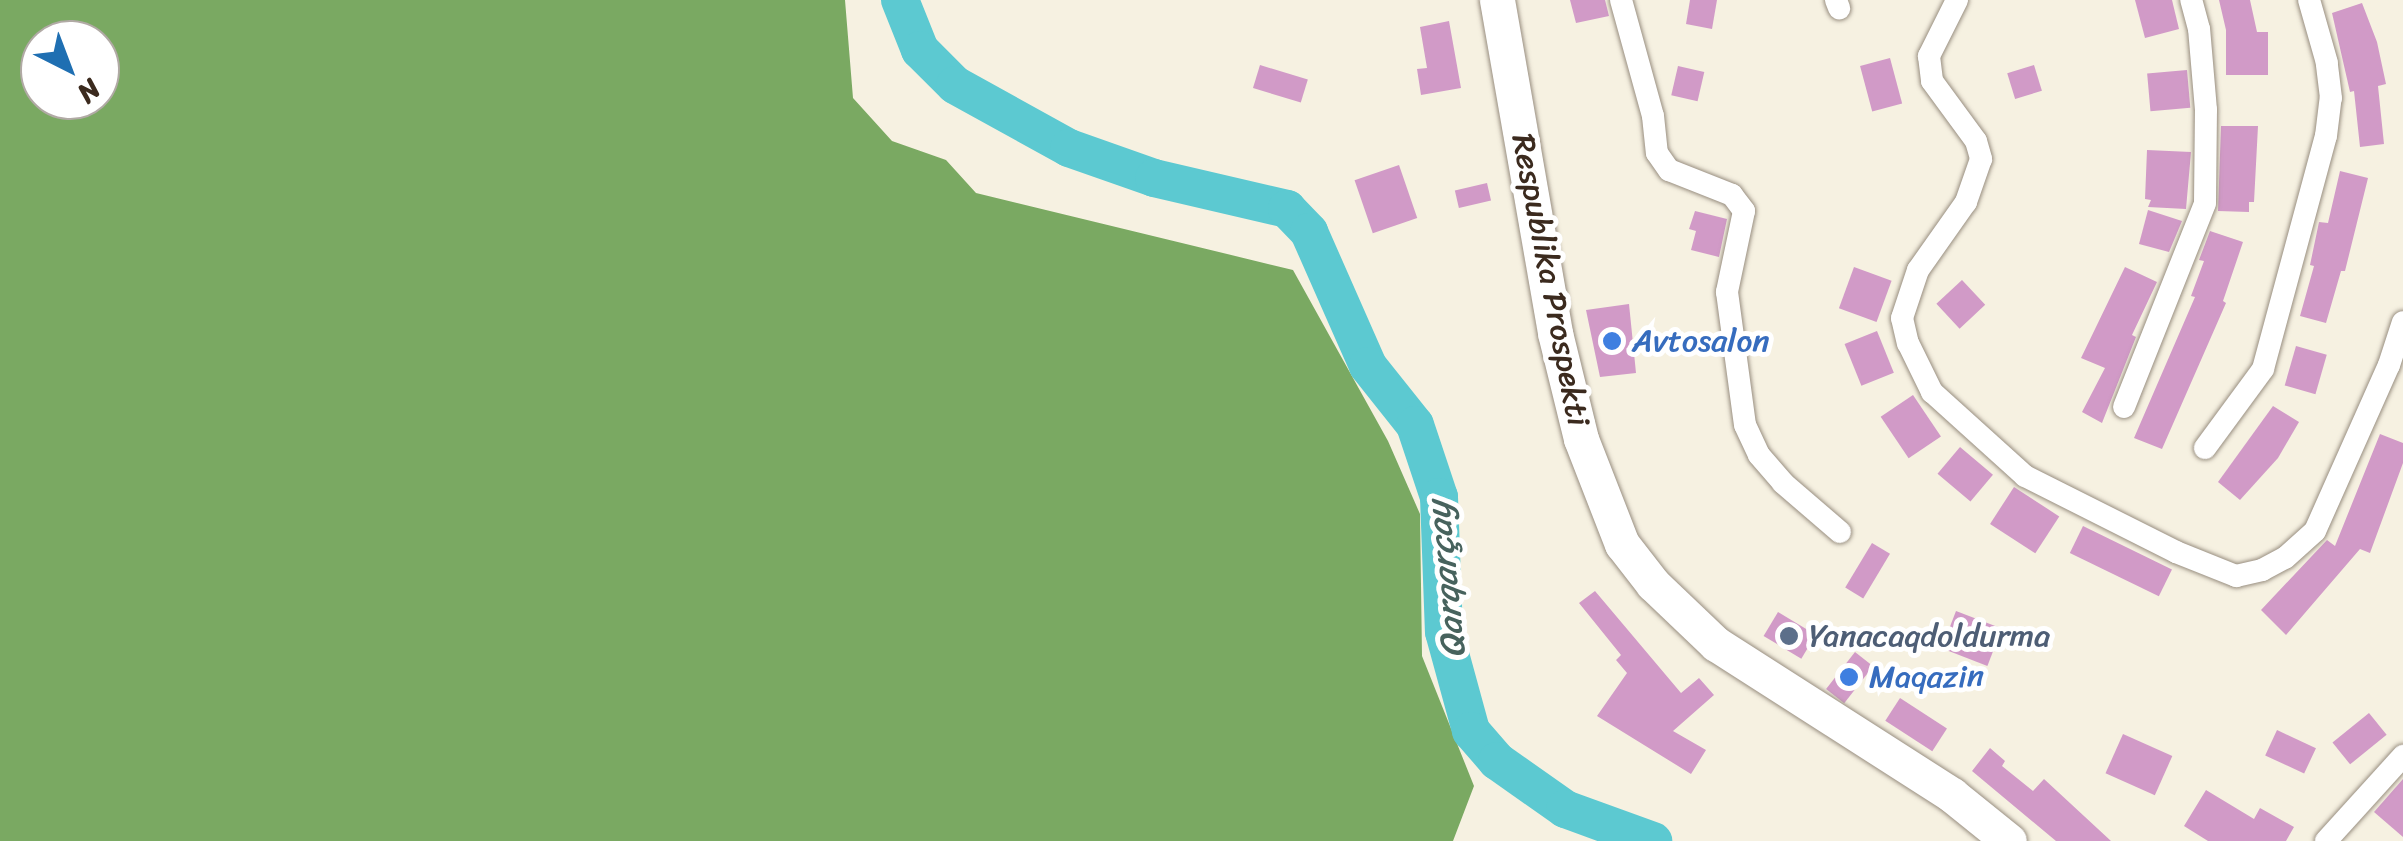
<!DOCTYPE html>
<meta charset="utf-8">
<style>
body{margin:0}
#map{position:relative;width:2403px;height:841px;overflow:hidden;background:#f6f1e1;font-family:Sriracha,sans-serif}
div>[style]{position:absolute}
.forest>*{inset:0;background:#7aa962}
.river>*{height:38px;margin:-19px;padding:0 19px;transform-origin:19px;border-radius:19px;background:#5cc9d1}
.building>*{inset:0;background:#d19ac7;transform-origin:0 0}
.roads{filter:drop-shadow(0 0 2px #988e80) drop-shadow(0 0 2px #988e80)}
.minor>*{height:22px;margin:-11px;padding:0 11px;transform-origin:11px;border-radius:11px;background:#fff}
.primary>*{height:35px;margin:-17.5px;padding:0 17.5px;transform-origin:17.5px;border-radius:17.5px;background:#fff}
.dots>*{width:28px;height:28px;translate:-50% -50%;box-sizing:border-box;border:5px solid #fff;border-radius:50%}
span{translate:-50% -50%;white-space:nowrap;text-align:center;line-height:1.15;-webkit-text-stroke:10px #fff;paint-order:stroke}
.street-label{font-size:32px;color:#3b2a1e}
.shop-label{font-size:32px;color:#366cbe}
.left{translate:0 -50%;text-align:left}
.service-label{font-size:32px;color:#4e5e75}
.water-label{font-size:35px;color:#47625d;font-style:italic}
.north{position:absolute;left:20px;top:20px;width:100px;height:100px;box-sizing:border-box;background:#fff;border:2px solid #b1aaa5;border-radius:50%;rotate:138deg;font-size:28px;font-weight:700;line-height:40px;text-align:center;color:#3b2a1e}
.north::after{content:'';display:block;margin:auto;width:35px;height:45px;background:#1f6fb2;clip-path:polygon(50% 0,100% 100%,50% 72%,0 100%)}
</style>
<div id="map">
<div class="forest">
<i style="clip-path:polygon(evenodd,0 0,845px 0,853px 98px,892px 141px,946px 160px,976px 193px,1293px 270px,1388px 441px,1420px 514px,1422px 656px,1474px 786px,1453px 841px,0 841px,0 0,40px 40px,100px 40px,100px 100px,40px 100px,40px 40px)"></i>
</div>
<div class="river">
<i style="left:900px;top:0;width:54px;rotate:68.2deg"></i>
<i style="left:920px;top:50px;width:49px;rotate:45deg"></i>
<i style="left:955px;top:85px;width:130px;rotate:28.9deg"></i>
<i style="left:1069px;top:148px;width:90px;rotate:19.4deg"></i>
<i style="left:1154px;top:178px;width:137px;rotate:13.1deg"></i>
<i style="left:1287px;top:209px;width:32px;rotate:46deg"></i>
<i style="left:1309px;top:232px;width:146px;rotate:66.2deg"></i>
<i style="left:1368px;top:366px;width:75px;rotate:51.5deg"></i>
<i style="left:1415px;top:425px;width:76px;rotate:71.6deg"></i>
<i style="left:1439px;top:497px;width:135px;rotate:87.9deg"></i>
<i style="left:1444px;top:632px;width:103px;rotate:74.7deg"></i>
<i style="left:1471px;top:731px;width:40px;rotate:49deg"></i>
<i style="left:1497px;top:761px;width:83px;rotate:35.2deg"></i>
<i style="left:1565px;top:809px;width:94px;rotate:20deg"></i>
</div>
<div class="building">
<i style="clip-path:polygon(1570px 0,1605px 0,1609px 16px,1576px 23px)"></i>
<i style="clip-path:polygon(1690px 0,1717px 0,1712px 29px,1686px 24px)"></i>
<i style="clip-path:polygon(2135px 0,2172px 0,2179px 29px,2145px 38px)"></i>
<i style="clip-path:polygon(2219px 0,2250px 0,2257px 32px,2268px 32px,2268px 75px,2226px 75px,2226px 30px)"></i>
<i style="clip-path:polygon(2362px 3px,2377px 42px,2386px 84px,2378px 86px,2384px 144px,2360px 147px,2354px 91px,2350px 92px,2332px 13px)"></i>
<i style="clip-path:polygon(1449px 21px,1461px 88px,1421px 95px,1417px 69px,1427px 68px,1420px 27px)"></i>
<i style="left:1890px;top:58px;width:47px;height:31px;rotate:75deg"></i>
<i style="left:1260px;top:65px;width:50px;height:24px;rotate:17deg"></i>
<i style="left:2034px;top:65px;width:27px;height:28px;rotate:73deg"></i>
<i style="left:1678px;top:66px;width:27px;height:30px;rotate:13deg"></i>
<i style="left:2187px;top:70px;width:38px;height:40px;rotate:85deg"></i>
<i style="clip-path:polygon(2221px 126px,2258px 126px,2254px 202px,2249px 202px,2249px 212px,2218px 211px)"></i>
<i style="clip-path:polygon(2147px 150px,2191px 152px,2186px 209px,2148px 207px,2151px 200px,2145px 199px)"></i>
<i style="left:1399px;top:165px;width:56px;height:47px;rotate:71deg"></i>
<i style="clip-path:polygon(2340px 171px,2368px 178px,2345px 271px,2341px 271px,2326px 323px,2300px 316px,2314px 266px,2310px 265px,2319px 222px,2328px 223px)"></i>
<i style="left:1487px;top:183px;width:18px;height:33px;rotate:77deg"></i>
<i style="clip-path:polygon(2148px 210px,2182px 221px,2169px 252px,2139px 244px)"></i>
<i style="clip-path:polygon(1695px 211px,1727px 219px,1719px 257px,1691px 250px,1696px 231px,1689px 229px)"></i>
<i style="clip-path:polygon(2210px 231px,2243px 242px,2223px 301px,2226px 303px,2162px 449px,2134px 438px,2195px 297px,2191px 296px,2204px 261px,2199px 260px)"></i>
<i style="left:1854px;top:267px;width:40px;height:44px;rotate:20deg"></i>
<i style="clip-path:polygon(2125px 267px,2157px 282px,2132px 335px,2136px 337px,2102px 423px,2082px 412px,2105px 368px,2081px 358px)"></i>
<i style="left:1962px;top:280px;width:34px;height:35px;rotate:47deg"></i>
<i style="clip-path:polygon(1629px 304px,1636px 373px,1600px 377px,1586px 310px)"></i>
<i style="left:1877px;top:331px;width:45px;height:35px;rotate:68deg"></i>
<i style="left:2296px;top:346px;width:32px;height:41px;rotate:16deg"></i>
<i style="left:1913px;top:395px;width:50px;height:39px;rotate:56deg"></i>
<i style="clip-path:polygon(2273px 406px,2299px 422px,2278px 458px,2240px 500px,2218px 482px)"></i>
<i style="clip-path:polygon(2380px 434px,2403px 443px,2403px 463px,2370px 553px,2360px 549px,2286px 635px,2261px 610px,2327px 540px,2335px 546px)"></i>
<i style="left:1960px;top:447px;width:43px;height:35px;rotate:40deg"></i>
<i style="left:2014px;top:487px;width:54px;height:44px;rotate:33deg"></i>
<i style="left:2083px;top:526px;width:99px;height:30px;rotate:26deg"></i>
<i style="left:1872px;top:543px;width:21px;height:52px;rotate:31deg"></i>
<i style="clip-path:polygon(1595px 591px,1681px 693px,1699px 678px,1714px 695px,1673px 731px,1706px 750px,1691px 774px,1597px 716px,1627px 673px,1616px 660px,1621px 655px,1579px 603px)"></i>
<i style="left:1956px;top:611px;width:49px;height:40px;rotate:21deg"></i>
<i style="left:1778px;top:612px;width:44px;height:28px;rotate:31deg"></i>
<i style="left:1855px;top:652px;width:23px;height:47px;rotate:38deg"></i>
<i style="left:1900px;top:698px;width:56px;height:27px;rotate:33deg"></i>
<i style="left:2369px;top:713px;width:28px;height:47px;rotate:51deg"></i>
<i style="left:2277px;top:730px;width:43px;height:28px;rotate:25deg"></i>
<i style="left:2123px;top:734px;width:54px;height:43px;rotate:24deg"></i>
<i style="clip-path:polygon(1990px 748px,2005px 761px,2002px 766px,2033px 791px,2044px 779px,2111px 841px,2056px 841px,1972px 771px)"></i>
<i style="clip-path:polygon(2403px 779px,2403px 837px,2374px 812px)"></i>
<i style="clip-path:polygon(2206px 790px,2254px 819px,2260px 808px,2294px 827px,2286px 841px,2208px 841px,2184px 826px)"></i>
</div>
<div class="roads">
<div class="minor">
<i style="left:1621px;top:0;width:120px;rotate:74.6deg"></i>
<i style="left:1653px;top:116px;width:37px;rotate:84deg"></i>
<i style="left:1657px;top:153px;width:21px;rotate:55deg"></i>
<i style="left:1669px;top:170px;width:68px;rotate:21.6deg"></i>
<i style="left:1732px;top:195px;width:20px;rotate:53deg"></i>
<i style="left:1744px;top:211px;width:83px;rotate:101.9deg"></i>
<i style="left:1727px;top:292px;width:134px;rotate:82.3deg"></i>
<i style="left:1745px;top:425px;width:33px;rotate:65deg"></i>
<i style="left:1759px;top:455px;width:37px;rotate:49deg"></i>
<i style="left:1783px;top:483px;width:75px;rotate:40.7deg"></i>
<i style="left:1836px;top:0;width:9px;rotate:69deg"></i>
<i style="left:1957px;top:0;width:63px;rotate:116.6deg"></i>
<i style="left:1929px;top:56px;width:25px;rotate:83deg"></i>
<i style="left:1932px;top:81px;width:74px;rotate:53.7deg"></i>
<i style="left:1976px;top:141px;width:19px;rotate:74deg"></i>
<i style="left:1981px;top:159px;width:46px;rotate:109.2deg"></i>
<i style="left:1966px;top:202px;width:83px;rotate:125.2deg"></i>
<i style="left:1918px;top:270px;width:51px;rotate:108.4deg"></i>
<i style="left:1902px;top:318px;width:26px;rotate:77deg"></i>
<i style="left:1908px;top:343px;width:55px;rotate:63.9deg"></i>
<i style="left:1932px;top:392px;width:125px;rotate:42.1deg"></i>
<i style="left:2025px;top:476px;width:169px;rotate:26.7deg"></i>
<i style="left:2176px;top:552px;width:65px;rotate:21.8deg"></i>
<i style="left:2236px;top:576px;width:27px;rotate:-13deg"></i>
<i style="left:2262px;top:570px;width:26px;rotate:-28deg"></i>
<i style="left:2285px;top:558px;width:40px;rotate:-42deg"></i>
<i style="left:2315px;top:531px;width:182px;rotate:-66deg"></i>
<i style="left:2389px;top:365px;width:45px;rotate:-72deg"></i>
<i style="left:2124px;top:407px;width:219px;rotate:-68.3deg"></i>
<i style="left:2205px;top:203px;width:93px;rotate:-89.4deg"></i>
<i style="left:2206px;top:110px;width:81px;rotate:-94.9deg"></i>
<i style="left:2199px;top:29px;width:30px;rotate:-105deg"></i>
<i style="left:2205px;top:448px;width:98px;rotate:-53.7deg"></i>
<i style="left:2263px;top:369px;width:241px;rotate:-74.9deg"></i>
<i style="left:2326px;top:136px;width:38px;rotate:-83deg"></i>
<i style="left:2331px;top:98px;width:35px;rotate:-97deg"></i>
<i style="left:2327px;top:63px;width:66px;rotate:-105.9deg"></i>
<i style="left:2326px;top:841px;width:115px;rotate:-47.8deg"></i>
</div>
<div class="primary">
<i style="left:1497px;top:0;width:338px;rotate:80.1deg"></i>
<i style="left:1555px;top:333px;width:109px;rotate:76.2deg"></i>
<i style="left:1581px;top:439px;width:113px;rotate:68.7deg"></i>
<i style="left:1622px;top:544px;width:51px;rotate:52.2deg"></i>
<i style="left:1653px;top:584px;width:87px;rotate:43.6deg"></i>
<i style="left:1716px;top:644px;width:280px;rotate:32.6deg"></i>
<i style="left:1952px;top:795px;width:73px;rotate:38.9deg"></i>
</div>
</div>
<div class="dots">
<i style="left:1612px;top:341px;background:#3f7fe0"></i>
<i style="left:1789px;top:636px;background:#5c6f8a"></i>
<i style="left:1849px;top:677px;background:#3f7fe0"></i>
</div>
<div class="street-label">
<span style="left:1550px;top:280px;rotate:79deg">Respublika Prospekti</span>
</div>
<div class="shop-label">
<span class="left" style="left:1632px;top:341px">Avtosalon</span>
<span class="left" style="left:1869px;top:677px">Maqazin</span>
</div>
<div class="service-label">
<span class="left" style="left:1809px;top:636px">Yanacaqdoldurma</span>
</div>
<div class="water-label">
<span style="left:1445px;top:580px;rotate:-96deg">Qarqarçay</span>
</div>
<div class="north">N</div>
</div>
